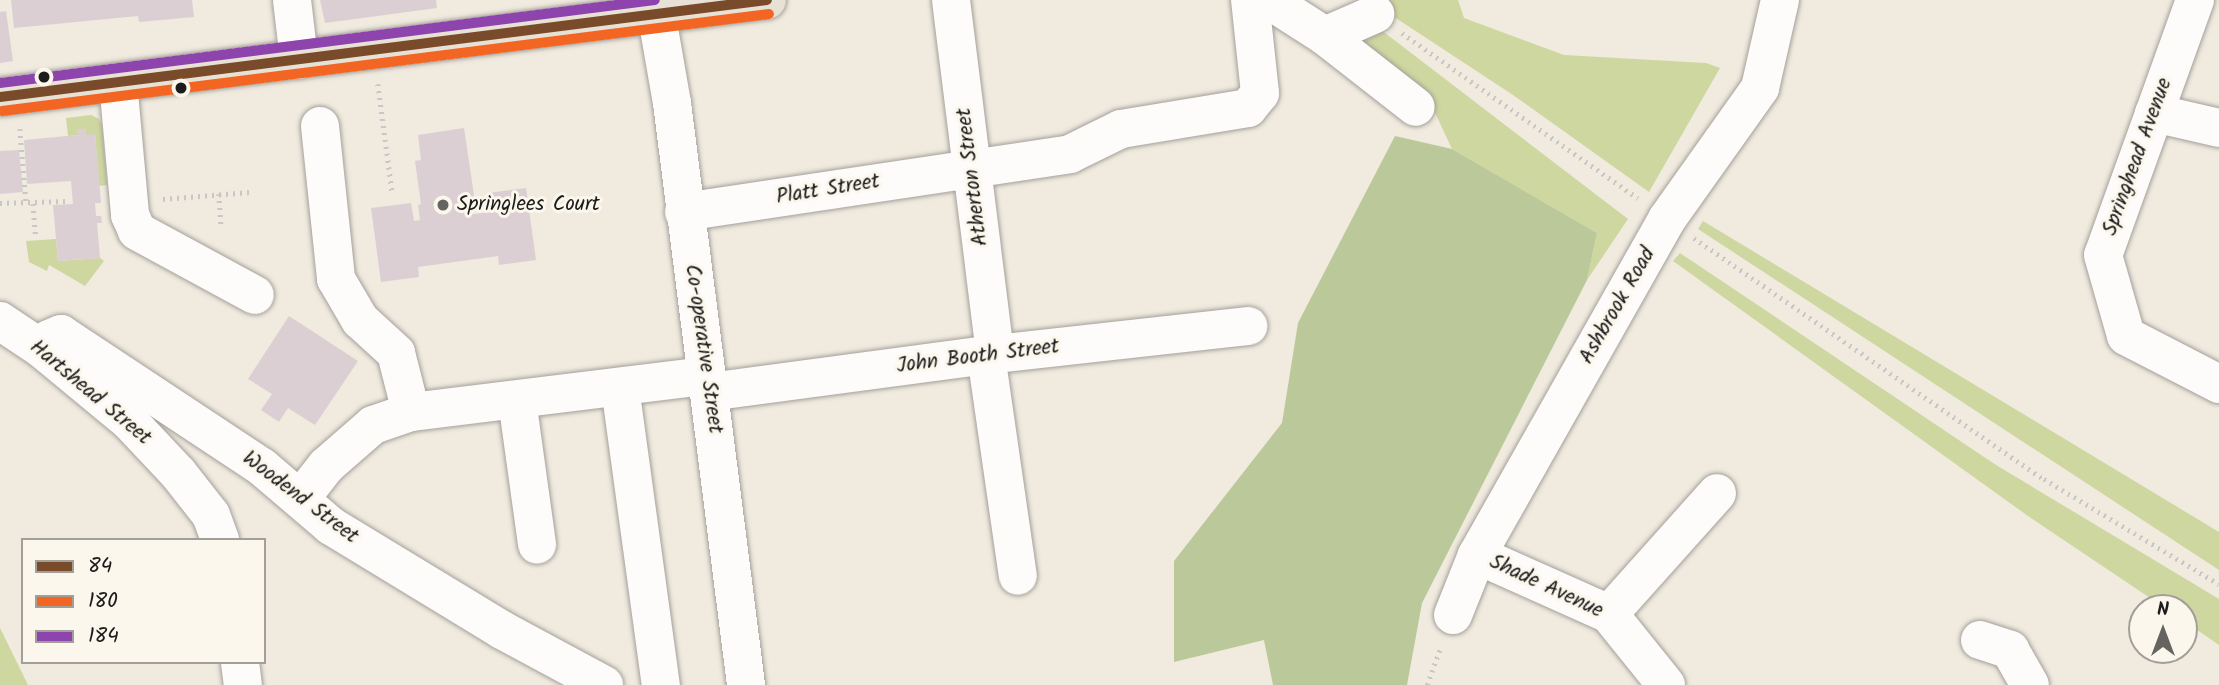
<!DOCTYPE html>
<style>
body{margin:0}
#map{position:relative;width:2219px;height:685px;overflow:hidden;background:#f0eadf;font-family:Kalam,sans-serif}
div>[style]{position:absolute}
.green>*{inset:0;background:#cfd7a0}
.forest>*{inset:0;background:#bbc899}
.building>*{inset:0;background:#dbcfd3}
.path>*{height:4.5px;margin-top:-2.25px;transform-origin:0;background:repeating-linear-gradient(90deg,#c8c7c5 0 2px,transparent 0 7px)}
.roads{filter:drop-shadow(0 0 2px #a4a09a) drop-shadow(0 0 2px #a4a09a)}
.minor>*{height:38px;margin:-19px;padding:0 19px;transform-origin:19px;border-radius:19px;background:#fdfcfa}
.major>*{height:38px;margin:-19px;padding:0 19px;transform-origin:19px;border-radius:19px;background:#e8e2d6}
.bus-1>*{height:10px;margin:-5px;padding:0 5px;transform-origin:5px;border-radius:5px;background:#7a4b2a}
.bus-2>*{height:10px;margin:-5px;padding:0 5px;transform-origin:5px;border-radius:5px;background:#f26522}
.bus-3>*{height:10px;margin:-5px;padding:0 5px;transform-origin:5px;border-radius:5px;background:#8e44ad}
.dots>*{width:19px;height:19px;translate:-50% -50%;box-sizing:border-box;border:4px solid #fbf7ec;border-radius:50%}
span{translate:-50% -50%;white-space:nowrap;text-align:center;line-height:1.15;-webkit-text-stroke:6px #fbf7ec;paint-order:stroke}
.street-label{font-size:21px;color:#1c1c1c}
.poi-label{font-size:21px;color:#1c1c1c}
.left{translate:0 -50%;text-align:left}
.legend{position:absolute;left:21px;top:538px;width:245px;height:126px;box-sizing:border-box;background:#fbf7ec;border:2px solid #a29f99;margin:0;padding:9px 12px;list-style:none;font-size:21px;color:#1c1c1c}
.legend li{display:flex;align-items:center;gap:14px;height:35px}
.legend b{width:35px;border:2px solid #a29f99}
.north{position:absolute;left:2128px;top:594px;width:70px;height:70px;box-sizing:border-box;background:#fbf7ec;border:2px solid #a29f99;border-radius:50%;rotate:0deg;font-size:19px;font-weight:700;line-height:28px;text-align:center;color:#1c1c1c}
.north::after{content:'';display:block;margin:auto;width:24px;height:32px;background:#666460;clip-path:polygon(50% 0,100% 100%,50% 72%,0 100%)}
</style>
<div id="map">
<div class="green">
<i style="clip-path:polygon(1376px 0,1458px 0,1464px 18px,1564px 55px,1706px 63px,1720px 68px,1649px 192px,1513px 95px,1376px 5px)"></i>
<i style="clip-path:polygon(1372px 23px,1628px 219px,1587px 280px,1597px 233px,1452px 149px,1430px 102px,1353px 35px)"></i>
<i style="clip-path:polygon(91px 115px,99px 119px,102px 125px,107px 185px,99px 186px,95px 135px,86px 135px,85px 129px,78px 130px,78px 135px,68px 136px,66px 118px)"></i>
<i style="clip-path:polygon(1703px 221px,2219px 532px,2219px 570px,1698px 229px)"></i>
<i style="clip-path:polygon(56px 239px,58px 261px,100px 258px,104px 261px,85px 286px,49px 265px,47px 271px,29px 262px,26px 241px)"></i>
<i style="clip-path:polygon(1680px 253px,1996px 465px,2219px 599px,2219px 645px,2184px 621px,2184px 608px,2165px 608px,2028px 516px,1673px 261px)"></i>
<i style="clip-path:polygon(0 628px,28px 685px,0 685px)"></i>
</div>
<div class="forest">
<i style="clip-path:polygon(1395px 136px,1452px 149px,1597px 233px,1587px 280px,1422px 603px,1407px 685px,1273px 685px,1264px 640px,1174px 662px,1174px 561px,1282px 423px,1298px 323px)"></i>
</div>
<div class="building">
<i style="clip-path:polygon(11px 0,192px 0,194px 17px,139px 22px,138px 16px,14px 28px)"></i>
<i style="clip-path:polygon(320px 0,436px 0,437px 8px,325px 23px)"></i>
<i style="clip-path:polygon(6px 11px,13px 61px,0 63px,0 12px)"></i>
<i style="clip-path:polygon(86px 128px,86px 135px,95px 134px,101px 203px,95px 203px,96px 216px,101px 216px,102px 223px,97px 223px,100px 258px,58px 261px,53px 205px,73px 204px,71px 181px,27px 184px,24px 140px,78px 135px,77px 130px)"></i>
<i style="clip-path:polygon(464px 128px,475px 202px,465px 203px,467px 215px,490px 212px,488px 193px,526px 188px,536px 260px,499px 265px,498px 256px,418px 267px,419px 277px,381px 282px,371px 208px,411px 203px,414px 221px,420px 220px,418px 205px,421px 204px,415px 161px,421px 160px,418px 135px)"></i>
<i style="clip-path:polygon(19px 150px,23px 192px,0 194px,0 151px)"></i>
<i style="clip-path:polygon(289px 316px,358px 361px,315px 425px,288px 408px,279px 422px,261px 410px,272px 394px,248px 379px)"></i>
</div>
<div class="path">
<i style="left:1402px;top:33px;width:288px;rotate:35deg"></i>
<i style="left:378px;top:84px;width:108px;rotate:82.5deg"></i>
<i style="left:20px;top:129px;width:72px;rotate:85.2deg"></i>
<i style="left:219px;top:194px;width:30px;rotate:86deg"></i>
<i style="left:163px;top:199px;width:87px;rotate:-4.6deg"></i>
<i style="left:0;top:203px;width:65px;rotate:-1.8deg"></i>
<i style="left:33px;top:204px;width:32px;rotate:85deg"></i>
<i style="left:1694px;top:238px;width:425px;rotate:34.6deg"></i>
<i style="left:2044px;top:479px;width:204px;rotate:31deg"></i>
<i style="left:1427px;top:685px;width:41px;rotate:-70.3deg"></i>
</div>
<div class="roads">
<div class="minor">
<i style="left:292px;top:0;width:60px;rotate:83.3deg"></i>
<i style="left:654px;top:0;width:105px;rotate:80.1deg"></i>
<i style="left:672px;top:103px;width:587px;rotate:82.75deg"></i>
<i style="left:951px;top:0;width:358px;rotate:82.9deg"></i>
<i style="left:1253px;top:0;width:19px;rotate:6deg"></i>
<i style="left:1272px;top:2px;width:63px;rotate:32.7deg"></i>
<i style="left:1325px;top:36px;width:115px;rotate:38deg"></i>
<i style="left:2195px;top:0;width:271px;rotate:109.8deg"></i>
<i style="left:2103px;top:255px;width:84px;rotate:74.1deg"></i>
<i style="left:2126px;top:336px;width:105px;rotate:27.3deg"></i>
<i style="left:1325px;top:36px;width:55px;rotate:-23.7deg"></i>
<i style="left:118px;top:82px;width:134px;rotate:84.8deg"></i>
<i style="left:130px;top:215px;width:17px;rotate:66deg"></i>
<i style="left:137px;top:231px;width:134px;rotate:28.5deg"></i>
<i style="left:2154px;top:113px;width:67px;rotate:13deg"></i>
<i style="left:320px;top:126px;width:154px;rotate:84deg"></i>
<i style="left:336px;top:279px;width:48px;rotate:59.7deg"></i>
<i style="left:360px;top:320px;width:49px;rotate:42.5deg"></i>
<i style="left:396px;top:353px;width:61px;rotate:75.7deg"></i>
<i style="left:684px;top:212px;width:390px;rotate:-8.5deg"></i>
<i style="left:1070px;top:154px;width:57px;rotate:-26.1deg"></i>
<i style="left:1121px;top:129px;width:129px;rotate:-9.4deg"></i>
<i style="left:1248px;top:108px;width:19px;rotate:-51deg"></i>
<i style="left:1260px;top:93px;width:94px;rotate:-96.1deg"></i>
<i style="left:0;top:321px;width:50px;rotate:33.7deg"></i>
<i style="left:42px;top:349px;width:113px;rotate:39.6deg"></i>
<i style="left:129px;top:421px;width:71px;rotate:46.7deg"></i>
<i style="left:178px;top:473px;width:53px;rotate:51.8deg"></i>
<i style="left:211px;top:515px;width:27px;rotate:70deg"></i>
<i style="left:42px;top:349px;width:12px;rotate:-55deg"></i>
<i style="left:49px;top:339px;width:13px;rotate:-23deg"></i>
<i style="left:61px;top:334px;width:241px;rotate:33.5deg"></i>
<i style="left:262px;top:467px;width:91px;rotate:40.5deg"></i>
<i style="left:331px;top:526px;width:200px;rotate:31.3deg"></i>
<i style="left:502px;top:630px;width:116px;rotate:28.3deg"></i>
<i style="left:986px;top:355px;width:223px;rotate:81.8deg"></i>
<i style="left:620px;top:387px;width:301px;rotate:82.2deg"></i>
<i style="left:709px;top:392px;width:279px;rotate:-7.6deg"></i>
<i style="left:986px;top:355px;width:264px;rotate:-6.3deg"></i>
<i style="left:517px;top:400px;width:146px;rotate:82.1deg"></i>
<i style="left:301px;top:498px;width:41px;rotate:-52deg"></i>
<i style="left:326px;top:466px;width:62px;rotate:-41.1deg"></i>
<i style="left:373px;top:425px;width:40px;rotate:-18.9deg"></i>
<i style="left:411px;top:412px;width:297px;rotate:-7deg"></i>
<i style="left:1477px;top:555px;width:145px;rotate:24.1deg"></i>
<i style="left:1609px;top:614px;width:91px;rotate:51.2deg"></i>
<i style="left:1609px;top:614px;width:162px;rotate:-48.2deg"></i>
<i style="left:1453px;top:615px;width:65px;rotate:-68.2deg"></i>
<i style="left:1477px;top:555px;width:386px;rotate:-60.5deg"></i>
<i style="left:1667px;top:219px;width:161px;rotate:-54.6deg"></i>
<i style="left:1760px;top:88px;width:90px;rotate:-77.2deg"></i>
<i style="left:1980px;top:640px;width:32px;rotate:18deg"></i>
<i style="left:2010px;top:650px;width:40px;rotate:60.3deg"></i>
<i style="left:240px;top:662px;width:23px;rotate:83deg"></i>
</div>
<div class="major">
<i style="left:0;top:97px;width:773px;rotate:-7.21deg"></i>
</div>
</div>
<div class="bus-1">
<i style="left:0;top:97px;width:773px;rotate:-7.21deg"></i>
</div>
<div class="bus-2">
<i style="left:2px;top:111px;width:773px;rotate:-7.21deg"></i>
</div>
<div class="bus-3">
<i style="left:0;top:83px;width:660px;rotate:-7.22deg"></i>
</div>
<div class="dots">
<i style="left:44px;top:77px;background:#1c1c1c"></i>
<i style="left:181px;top:88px;background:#1c1c1c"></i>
<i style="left:443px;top:205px;background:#666460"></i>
</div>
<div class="street-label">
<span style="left:2138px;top:157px;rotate:-70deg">Springhead Avenue</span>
<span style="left:973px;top:177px;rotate:-97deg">Atherton Street</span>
<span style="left:828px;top:190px;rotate:-9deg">Platt Street</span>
<span style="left:1618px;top:306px;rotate:-60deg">Ashbrook Road</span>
<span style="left:703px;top:349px;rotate:82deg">Co-operative Street</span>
<span style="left:978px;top:357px;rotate:-7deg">John Booth Street</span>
<span style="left:90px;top:393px;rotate:40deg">Hartshead Street</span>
<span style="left:300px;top:498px;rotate:37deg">Woodend Street</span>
<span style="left:1546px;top:587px;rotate:25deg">Shade Avenue</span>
</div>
<div class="poi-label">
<span class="left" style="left:457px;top:205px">Springlees Court</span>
</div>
<ul class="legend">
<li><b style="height:9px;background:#7a4b2a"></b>84</li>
<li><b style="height:9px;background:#f26522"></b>180</li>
<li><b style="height:9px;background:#8e44ad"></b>184</li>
</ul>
<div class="north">N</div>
</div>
